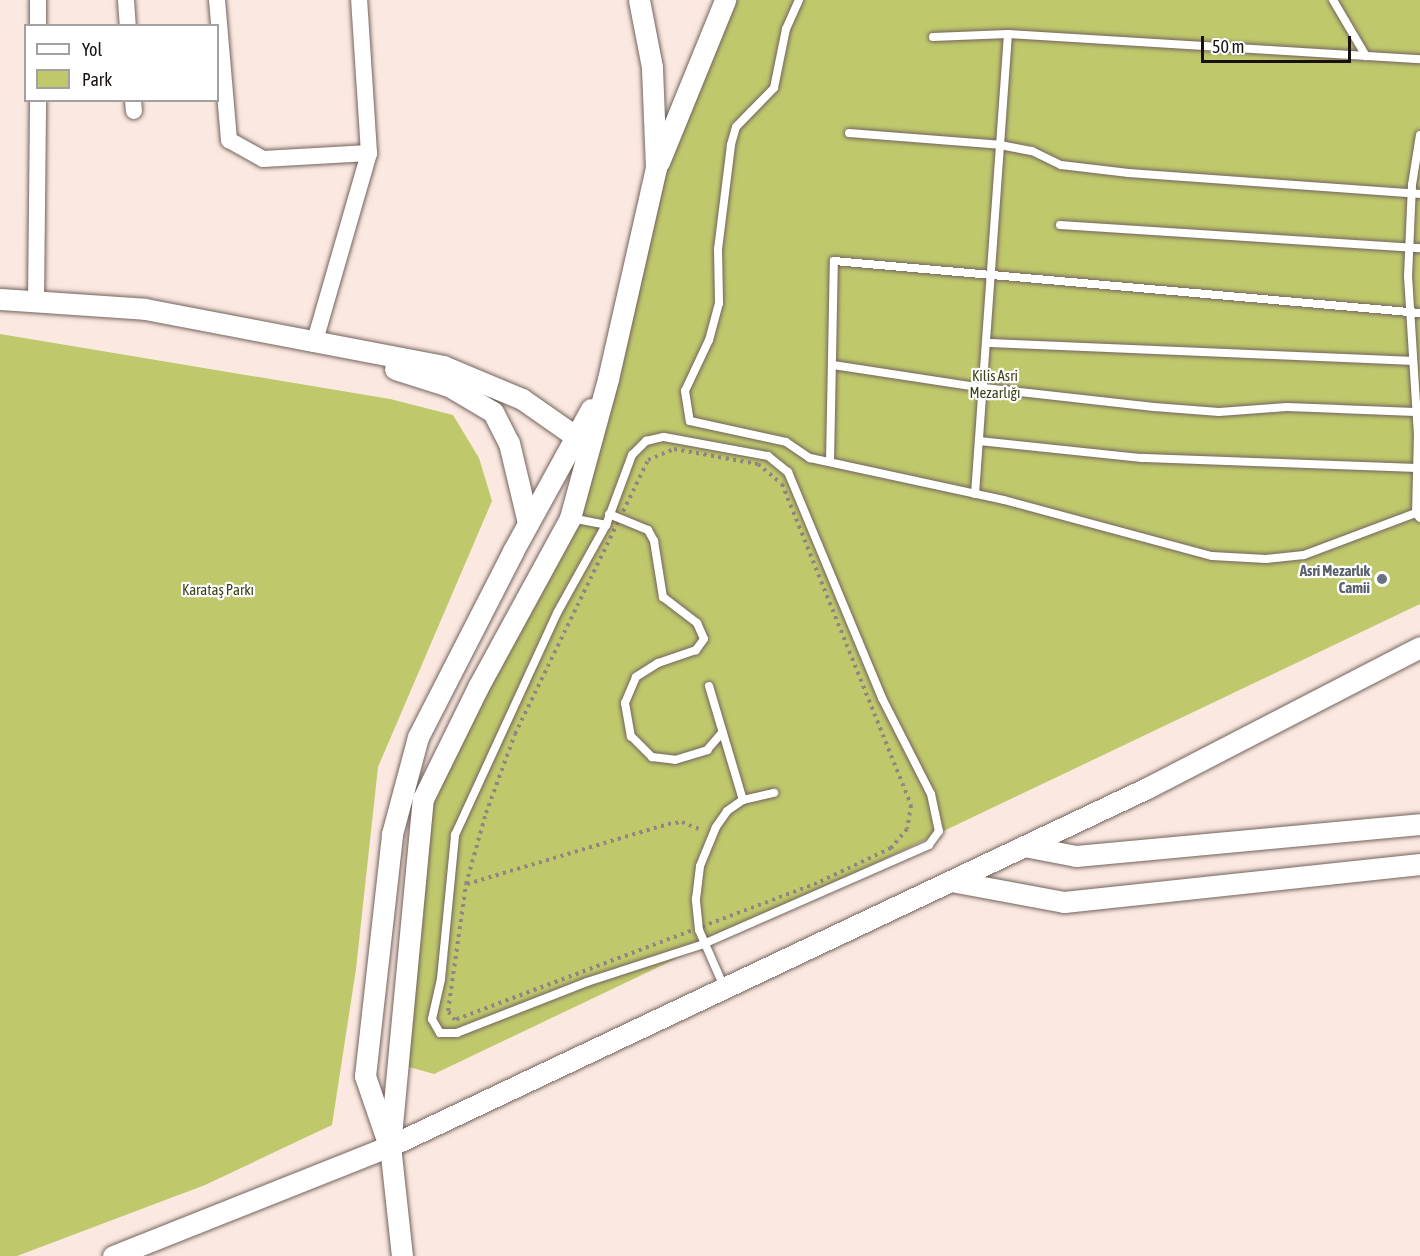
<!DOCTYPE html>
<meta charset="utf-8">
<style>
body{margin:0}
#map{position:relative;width:1420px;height:1256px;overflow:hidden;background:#fbe8e1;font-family:"Asap Condensed",sans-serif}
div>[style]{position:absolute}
.green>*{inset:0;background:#bfc96c}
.path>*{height:4px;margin-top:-2px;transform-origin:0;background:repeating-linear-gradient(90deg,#938581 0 3px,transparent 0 7.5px)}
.roads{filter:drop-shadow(0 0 2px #73635d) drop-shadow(0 0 2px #73635d)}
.service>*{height:8px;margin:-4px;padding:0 4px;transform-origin:4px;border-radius:4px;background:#fff}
.minor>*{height:16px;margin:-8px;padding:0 8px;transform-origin:8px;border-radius:8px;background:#fff}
.tertiary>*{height:21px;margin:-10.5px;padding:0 10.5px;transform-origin:10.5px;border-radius:10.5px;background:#fff}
.dots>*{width:16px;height:16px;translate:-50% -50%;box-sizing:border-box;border:3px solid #fff;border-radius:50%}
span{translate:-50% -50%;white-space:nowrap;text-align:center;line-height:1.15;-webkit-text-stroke:4.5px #fff;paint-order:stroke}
.park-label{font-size:15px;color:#3e4319}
.worship-label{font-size:15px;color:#5b616d;font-weight:700}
.right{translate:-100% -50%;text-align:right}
.legend{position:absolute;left:24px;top:24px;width:195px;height:78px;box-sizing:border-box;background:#fff;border:2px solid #a3a09f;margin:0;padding:8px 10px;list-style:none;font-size:18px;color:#18110f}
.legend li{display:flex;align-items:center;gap:12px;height:30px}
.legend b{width:30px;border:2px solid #a3a09f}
.scale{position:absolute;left:1201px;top:36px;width:150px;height:27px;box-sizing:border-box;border:3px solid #18110f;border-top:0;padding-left:8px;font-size:18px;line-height:21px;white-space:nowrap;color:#18110f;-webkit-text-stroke:4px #fff;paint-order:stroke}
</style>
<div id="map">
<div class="green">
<i style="clip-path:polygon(724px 0,1420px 0,1420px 604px,434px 1074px,391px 1062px,424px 794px,574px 504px,629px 256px)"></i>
<i style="clip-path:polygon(0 334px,390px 399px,453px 415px,479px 458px,492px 501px,378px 767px,356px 969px,332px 1125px,205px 1185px,17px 1256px,0 1256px)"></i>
</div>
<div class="path">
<i style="left:674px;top:449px;width:85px;rotate:10.1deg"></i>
<i style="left:758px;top:464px;width:31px;rotate:40deg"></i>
<i style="left:782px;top:484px;width:346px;rotate:68.1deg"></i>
<i style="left:911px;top:805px;width:24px;rotate:99deg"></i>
<i style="left:907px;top:829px;width:25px;rotate:130deg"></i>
<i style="left:891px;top:848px;width:82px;rotate:154.7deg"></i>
<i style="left:817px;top:883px;width:387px;rotate:159.3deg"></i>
<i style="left:455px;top:1020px;width:11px;rotate:-128deg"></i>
<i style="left:448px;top:1011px;width:128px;rotate:-81.9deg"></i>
<i style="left:466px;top:884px;width:74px;rotate:-74.3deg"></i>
<i style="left:486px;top:813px;width:84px;rotate:-69.8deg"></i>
<i style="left:515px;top:734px;width:305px;rotate:-64.1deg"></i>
<i style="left:648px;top:460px;width:28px;rotate:-23deg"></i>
<i style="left:467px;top:884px;width:210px;rotate:-16.6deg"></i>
<i style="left:668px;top:824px;width:14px;rotate:-8deg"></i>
<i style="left:682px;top:822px;width:21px;rotate:23deg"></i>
</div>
<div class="roads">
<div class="service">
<i style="left:799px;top:0;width:32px;rotate:114deg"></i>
<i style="left:786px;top:29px;width:60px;rotate:101.5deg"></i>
<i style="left:774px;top:88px;width:54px;rotate:134.3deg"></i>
<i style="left:736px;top:127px;width:19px;rotate:106deg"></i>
<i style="left:731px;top:145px;width:105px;rotate:97.1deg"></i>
<i style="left:718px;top:249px;width:54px;rotate:88.9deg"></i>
<i style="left:719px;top:303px;width:38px;rotate:105deg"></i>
<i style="left:709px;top:340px;width:56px;rotate:115.2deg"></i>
<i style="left:685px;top:391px;width:30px;rotate:81deg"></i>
<i style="left:690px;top:421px;width:98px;rotate:12.3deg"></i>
<i style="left:786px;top:442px;width:29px;rotate:34deg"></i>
<i style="left:810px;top:458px;width:198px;rotate:12.2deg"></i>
<i style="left:1004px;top:500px;width:215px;rotate:15.1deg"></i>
<i style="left:1212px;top:556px;width:54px;rotate:3.2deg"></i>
<i style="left:1266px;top:559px;width:38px;rotate:-6deg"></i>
<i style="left:1304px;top:555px;width:120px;rotate:-20.6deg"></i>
<i style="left:1333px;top:0;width:65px;rotate:59.5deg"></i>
<i style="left:933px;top:37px;width:75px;rotate:-2.3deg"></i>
<i style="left:1008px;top:34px;width:413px;rotate:3.5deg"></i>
<i style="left:849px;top:133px;width:151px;rotate:4.5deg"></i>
<i style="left:1000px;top:145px;width:33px;rotate:11deg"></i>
<i style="left:1032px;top:151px;width:32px;rotate:26deg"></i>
<i style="left:1061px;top:165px;width:68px;rotate:6.7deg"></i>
<i style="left:1129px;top:173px;width:292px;rotate:4.1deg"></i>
<i style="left:1420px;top:135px;width:51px;rotate:99.1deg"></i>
<i style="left:1412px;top:185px;width:91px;rotate:92.5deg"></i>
<i style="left:1408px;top:276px;width:157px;rotate:86.4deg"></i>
<i style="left:1418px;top:433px;width:80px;rotate:91.4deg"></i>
<i style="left:1416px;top:513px;width:6px;rotate:51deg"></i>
<i style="left:1060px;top:225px;width:361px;rotate:3.7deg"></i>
<i style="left:988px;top:343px;width:423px;rotate:2.4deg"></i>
<i style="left:833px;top:365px;width:153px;rotate:8.7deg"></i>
<i style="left:984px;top:388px;width:171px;rotate:6.4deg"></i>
<i style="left:1154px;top:407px;width:65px;rotate:4.4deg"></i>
<i style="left:1219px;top:412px;width:68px;rotate:-4.2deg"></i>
<i style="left:1287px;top:407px;width:128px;rotate:2.2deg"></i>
<i style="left:664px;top:437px;width:106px;rotate:10.4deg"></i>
<i style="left:768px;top:456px;width:26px;rotate:39deg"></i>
<i style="left:788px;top:472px;width:245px;rotate:67.4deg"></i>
<i style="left:882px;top:698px;width:108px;rotate:63deg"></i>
<i style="left:931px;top:794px;width:38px;rotate:78deg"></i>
<i style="left:939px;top:831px;width:17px;rotate:126deg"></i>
<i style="left:929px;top:845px;width:246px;rotate:156.3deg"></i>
<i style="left:704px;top:944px;width:123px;rotate:162deg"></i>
<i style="left:587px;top:982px;width:140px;rotate:158.6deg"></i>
<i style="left:457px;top:1033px;width:17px;rotate:180deg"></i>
<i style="left:440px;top:1033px;width:16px;rotate:-120deg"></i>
<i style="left:432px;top:1019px;width:41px;rotate:-77.3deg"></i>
<i style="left:441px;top:979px;width:145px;rotate:-84.4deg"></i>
<i style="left:455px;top:835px;width:244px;rotate:-65.3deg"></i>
<i style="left:557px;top:613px;width:101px;rotate:-60.9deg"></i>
<i style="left:606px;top:525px;width:75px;rotate:-69.6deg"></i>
<i style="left:632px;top:455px;width:20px;rotate:-45deg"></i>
<i style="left:646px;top:441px;width:18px;rotate:-13deg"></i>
<i style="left:979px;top:441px;width:164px;rotate:6deg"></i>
<i style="left:1142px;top:458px;width:278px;rotate:2.1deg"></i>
<i style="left:830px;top:462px;width:201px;rotate:-88.9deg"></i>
<i style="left:834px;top:261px;width:588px;rotate:5.07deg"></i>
<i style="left:975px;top:494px;width:461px;rotate:-85.9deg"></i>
<i style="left:609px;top:514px;width:42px;rotate:22.3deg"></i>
<i style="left:648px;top:530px;width:13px;rotate:61deg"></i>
<i style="left:654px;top:541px;width:57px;rotate:80.9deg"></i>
<i style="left:663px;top:597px;width:43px;rotate:37.4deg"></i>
<i style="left:697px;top:623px;width:17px;rotate:66deg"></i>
<i style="left:704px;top:639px;width:14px;rotate:126deg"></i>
<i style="left:696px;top:650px;width:40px;rotate:161.1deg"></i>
<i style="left:658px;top:663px;width:26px;rotate:148deg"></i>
<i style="left:636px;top:677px;width:28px;rotate:113deg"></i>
<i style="left:625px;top:703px;width:34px;rotate:80deg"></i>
<i style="left:631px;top:736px;width:30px;rotate:45deg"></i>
<i style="left:652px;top:757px;width:23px;rotate:7deg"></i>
<i style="left:675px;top:760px;width:34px;rotate:-17deg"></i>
<i style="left:707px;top:750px;width:23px;rotate:-49deg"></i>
<i style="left:571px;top:518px;width:36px;rotate:11deg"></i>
<i style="left:709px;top:686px;width:119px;rotate:73.4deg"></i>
<i style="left:724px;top:987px;width:62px;rotate:-113.7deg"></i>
<i style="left:699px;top:930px;width:31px;rotate:-96deg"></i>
<i style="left:696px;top:899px;width:33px;rotate:-83deg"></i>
<i style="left:700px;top:866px;width:42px;rotate:-67.7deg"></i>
<i style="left:716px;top:827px;width:19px;rotate:-55deg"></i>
<i style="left:727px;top:811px;width:19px;rotate:-35deg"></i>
<i style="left:743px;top:800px;width:32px;rotate:-13deg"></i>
</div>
<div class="minor">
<i style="left:38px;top:0;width:26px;rotate:90deg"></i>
<i style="left:126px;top:0;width:26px;rotate:86deg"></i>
<i style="left:217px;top:0;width:141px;rotate:85.1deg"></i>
<i style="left:229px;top:140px;width:39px;rotate:29deg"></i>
<i style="left:263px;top:159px;width:106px;rotate:-3.2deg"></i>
<i style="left:133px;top:100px;width:11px;rotate:85deg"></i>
<i style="left:36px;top:301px;width:201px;rotate:-89.4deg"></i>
<i style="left:314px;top:344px;width:199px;rotate:-73.9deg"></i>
<i style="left:369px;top:153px;width:153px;rotate:-93.7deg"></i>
</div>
<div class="tertiary">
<i style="left:659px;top:162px;width:175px;rotate:-67.8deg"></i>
<i style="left:0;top:299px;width:145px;rotate:3.9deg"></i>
<i style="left:145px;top:309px;width:303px;rotate:10.8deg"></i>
<i style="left:443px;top:366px;width:86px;rotate:22.7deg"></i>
<i style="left:522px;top:399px;width:80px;rotate:34.9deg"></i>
<i style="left:395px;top:369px;width:57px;rotate:17.5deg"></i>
<i style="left:449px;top:386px;width:51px;rotate:30.6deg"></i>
<i style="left:493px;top:412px;width:35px;rotate:63deg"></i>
<i style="left:509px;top:443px;width:82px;rotate:76.6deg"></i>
<i style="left:1024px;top:846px;width:53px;rotate:10.9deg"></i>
<i style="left:1076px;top:856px;width:345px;rotate:-5.3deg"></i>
<i style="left:951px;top:881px;width:115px;rotate:10.5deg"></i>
<i style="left:1064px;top:902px;width:358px;rotate:-6.1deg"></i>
<i style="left:387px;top:1140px;width:68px;rotate:-109deg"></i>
<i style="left:365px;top:1076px;width:244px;rotate:-83.6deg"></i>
<i style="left:392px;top:834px;width:100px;rotate:-75deg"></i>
<i style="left:418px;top:737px;width:209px;rotate:-62.9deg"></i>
<i style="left:513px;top:551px;width:162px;rotate:-61.2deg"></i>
<i style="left:113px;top:1256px;width:298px;rotate:-21.7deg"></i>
<i style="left:390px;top:1146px;width:837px;rotate:-25.31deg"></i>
<i style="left:1147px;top:788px;width:307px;rotate:-27.3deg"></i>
<i style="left:402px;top:1256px;width:111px;rotate:-96.2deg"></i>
<i style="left:390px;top:1146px;width:349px;rotate:-84.6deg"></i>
<i style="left:423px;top:799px;width:125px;rotate:-63.8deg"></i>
<i style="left:478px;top:687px;width:192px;rotate:-61.4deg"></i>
<i style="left:570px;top:518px;width:144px;rotate:-74.7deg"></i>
<i style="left:608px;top:379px;width:216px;rotate:-77.2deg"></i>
<i style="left:656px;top:168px;width:101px;rotate:-92.3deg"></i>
<i style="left:652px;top:67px;width:68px;rotate:-101deg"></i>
</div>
</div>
<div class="dots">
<i style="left:1382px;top:579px;background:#6b7280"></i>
</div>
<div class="park-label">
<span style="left:995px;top:384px">Kilis Asri<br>Mezarlığı</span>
<span style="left:218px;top:590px">Karataş Parkı</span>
</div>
<div class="worship-label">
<span class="right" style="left:1370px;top:579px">Asri Mezarlık<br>Camii</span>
</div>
<ul class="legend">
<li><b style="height:8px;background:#fff"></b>Yol</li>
<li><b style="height:16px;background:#bfc96c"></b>Park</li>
</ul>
<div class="scale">50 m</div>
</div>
